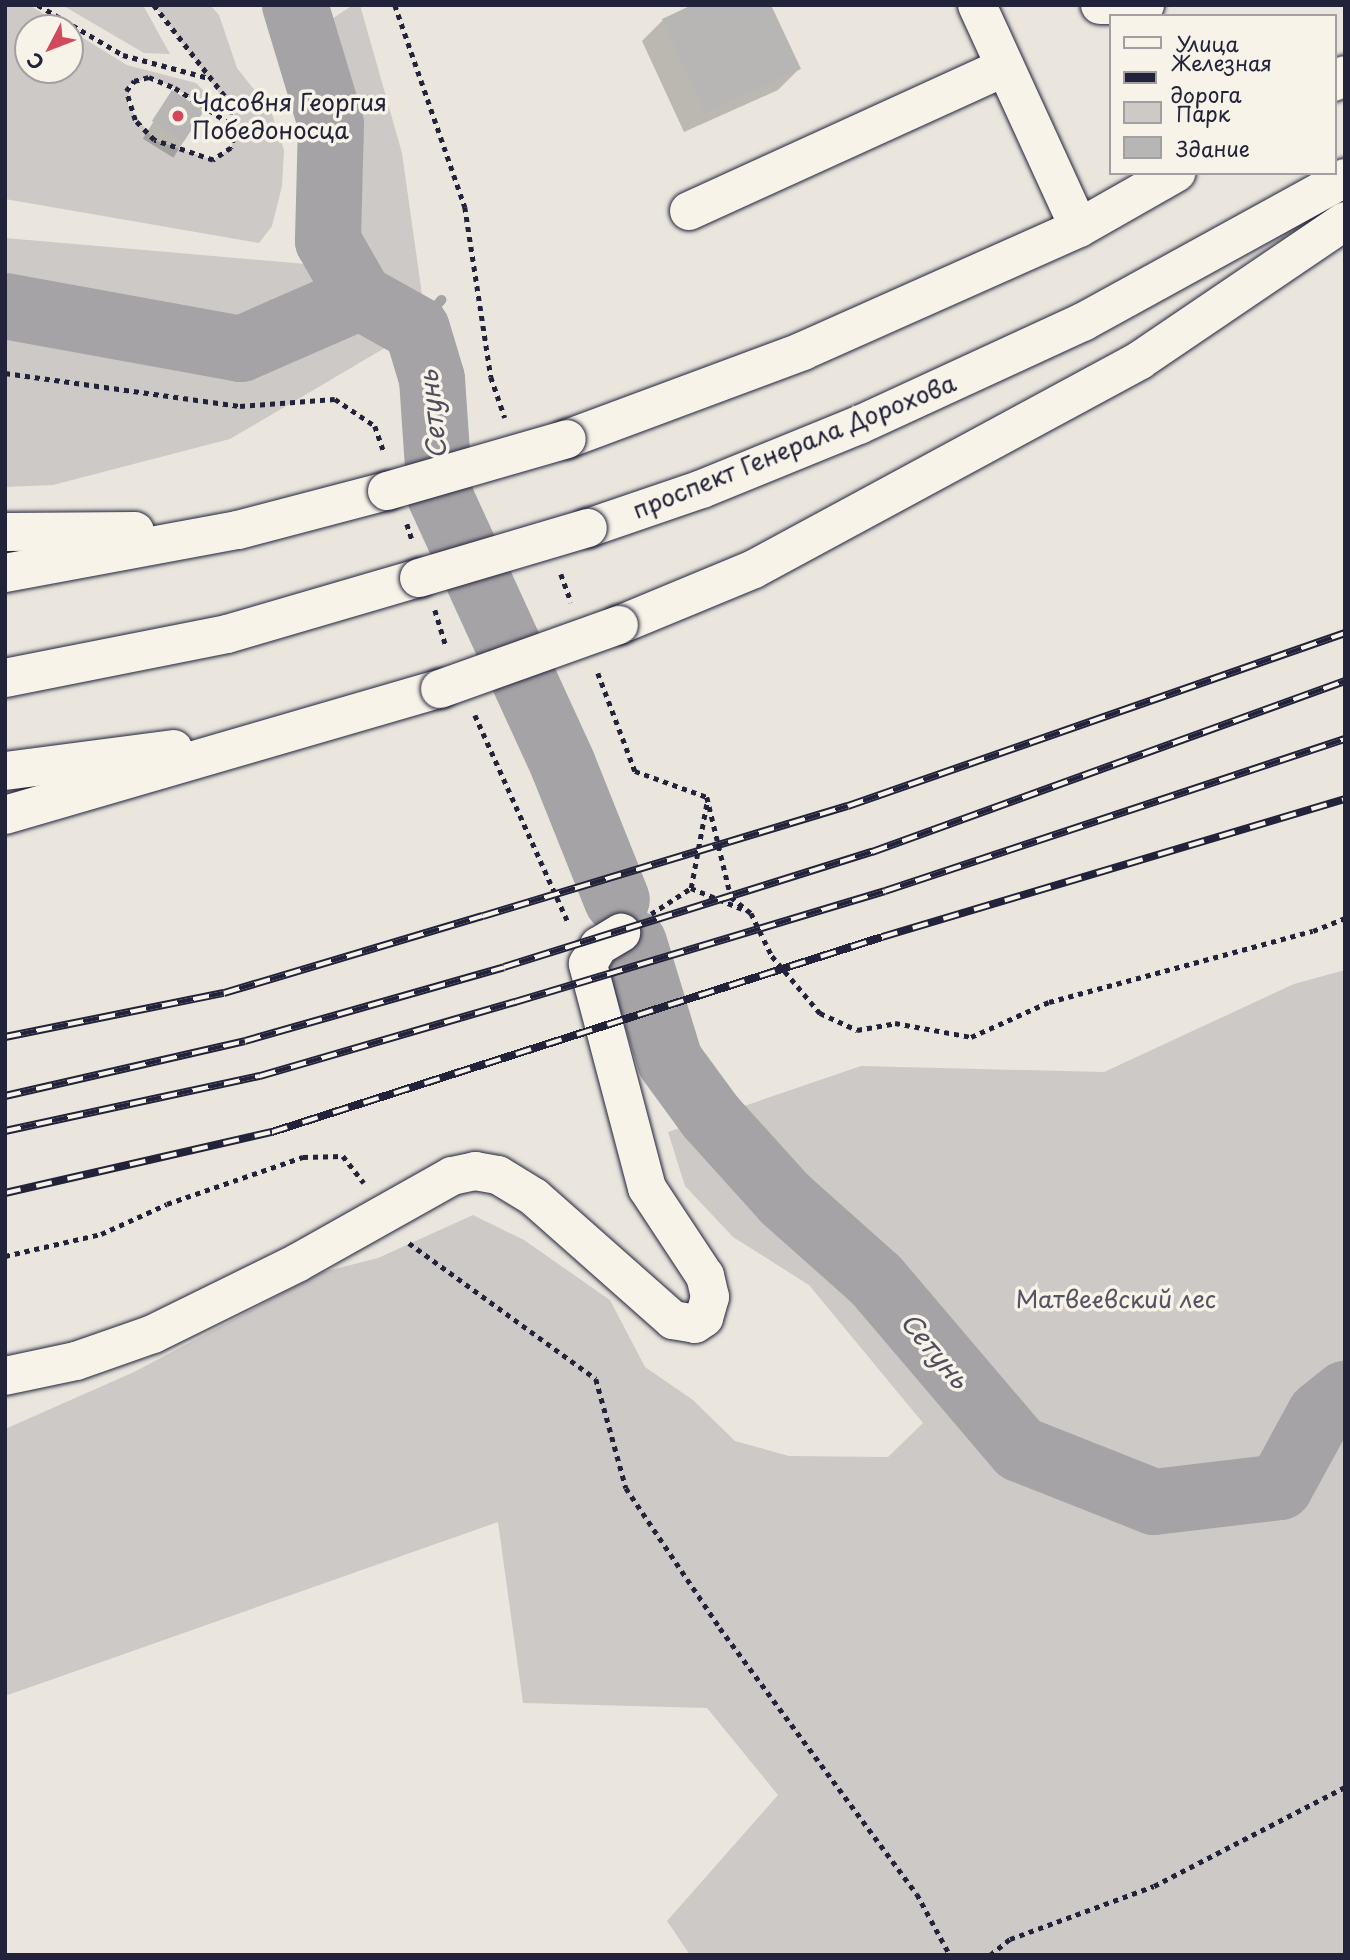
<!DOCTYPE html>
<meta charset="utf-8">
<style>
body{margin:0}
#map{position:relative;width:1350px;height:1960px;overflow:hidden;background:#eae6de;font-family:"Playpen Sans",sans-serif}
div>[style]{position:absolute}
.green>*{inset:0;background:#cdc9c6}
.shadow>*{inset:0;background:#0003;transform-origin:0 0}
.stream>*{height:10px;margin:-5px;padding:0 5px;transform-origin:5px;border-radius:5px;background:#a6a3a6}
.river>*{height:66px;margin:-33px;padding:0 33px;transform-origin:33px;border-radius:33px;background:#a6a3a6}
.building>*{inset:0;background:#b8b6b5;transform-origin:0 0}
.path>*{height:4.5px;margin-top:-2.25px;transform-origin:0;background:repeating-linear-gradient(90deg,#22223b 0 5px,transparent 0 10px)}
.roads{filter:drop-shadow(0 0 2px #22223b) drop-shadow(0 0 2px #22223b)}
.minor>*{height:38px;margin:-19px;padding:0 19px;transform-origin:19px;border-radius:19px;background:#f7f3e8}
.major>*{height:38px;margin:-19px;padding:0 19px;transform-origin:19px;border-radius:19px;background:#f7f3e8}
.rail>*{height:8px;margin-top:-4px;transform-origin:0;background:repeating-linear-gradient(90deg,#f7f3e8 0 16px,#22223b 0 32px);box-sizing:border-box;border-block:2px solid #22223b}
.bridges{filter:drop-shadow(0 0 2px #22223b) drop-shadow(0 0 2px #22223b)}
.major-bridge>*{height:38px;margin:-19px;padding:0 19px;transform-origin:19px;border-radius:19px;background:#f7f3e8}
.dots>*{width:19px;height:19px;translate:-50% -50%;box-sizing:border-box;border:4px solid #f7f3e8;border-radius:50%}
span{translate:-50% -50%;white-space:nowrap;text-align:center;line-height:1.15;-webkit-text-stroke:7px #f7f3e8;paint-order:stroke}
.poi-label{font-size:24px;color:#22223b}
.left{translate:0 -50%;text-align:left}
.street-label{font-size:24px;color:#22223b}
.park-label{font-size:24px;color:#555465}
.water-label{font-size:26px;color:#504f60;font-style:italic}
.frame{position:absolute;inset:0;border:7px solid #22223b;pointer-events:none}
.legend{position:absolute;left:1109px;top:14px;width:228px;height:161px;box-sizing:border-box;background:#f7f3e8;border:2px solid #a29fa3;margin:0;padding:9px 12px;list-style:none;font-size:21px;color:#22223b}
.legend li{display:flex;align-items:center;gap:14px;height:35px}
.legend b{width:35px;border:2px solid #a29fa3}
.north{position:absolute;left:14px;top:14px;width:70px;height:70px;box-sizing:border-box;background:#f7f3e8;border:2px solid #a29fa3;border-radius:50%;rotate:228deg;font-size:19px;font-weight:700;line-height:28px;text-align:center;color:#22223b}
.north::after{content:'';display:block;margin:auto;width:24px;height:32px;background:#d1495b;clip-path:polygon(50% 0,100% 100%,50% 72%,0 100%)}
</style>
<div id="map">
<div class="green">
<i style="clip-path:polygon(5px 5px,29px 5px,66px 28px,28px 28px,28px 70px,70px 70px,70px 30px,127px 65px,196px 83px,214px 101px,218px 116px,175px 88px,149px 77px,129px 85px,128px 106px,154px 140px,213px 160px,231px 148px,237px 128px,234px 113px,154px 5px,210px 5px,219px 15px,237px 68px,271px 111px,284px 150px,282px 186px,272px 226px,259px 243px,5px 199px)"></i>
<i style="clip-path:polygon(62px 5px,143px 5px,170px 54px,144px 53px)"></i>
<i style="clip-path:polygon(353px 5px,360px 5px,402px 153px,425px 316px,417px 329px,230px 439px,53px 485px,5px 487px,5px 238px,318px 265px,286px 49px)"></i>
<i style="clip-path:polygon(1345px 970px,1345px 1955px,690px 1955px,667px 1921px,778px 1795px,707px 1708px,523px 1703px,498px 1522px,5px 1696px,5px 1429px,134px 1372px,323px 1272px,378px 1258px,473px 1215px,524px 1240px,610px 1300px,645px 1367px,693px 1400px,735px 1441px,789px 1456px,888px 1457px,923px 1423px,809px 1285px,733px 1237px,685px 1186px,668px 1132px,861px 1066px,1104px 1072px,1294px 984px)"></i>
</div>
<div class="shadow">
<i style="clip-path:polygon(663px 20px,799px 69px,778px 90px,684px 132px,642px 41px)"></i>
<i style="left:172px;top:92px;width:36px;height:55px;rotate:32deg"></i>
</div>
<div class="stream">
<i style="left:417px;top:329px;width:38px;rotate:-50deg"></i>
</div>
<div class="river">
<i style="left:295px;top:5px;width:124px;rotate:73.2deg"></i>
<i style="left:331px;top:124px;width:117px;rotate:91.5deg"></i>
<i style="left:328px;top:241px;width:64px;rotate:60.3deg"></i>
<i style="left:5px;top:306px;width:240px;rotate:10.3deg"></i>
<i style="left:241px;top:349px;width:130px;rotate:-23.6deg"></i>
<i style="left:360px;top:297px;width:65px;rotate:29.3deg"></i>
<i style="left:417px;top:329px;width:52px;rotate:73.3deg"></i>
<i style="left:432px;top:379px;width:117px;rotate:86.1deg"></i>
<i style="left:440px;top:496px;width:296px;rotate:65.4deg"></i>
<i style="left:563px;top:765px;width:145px;rotate:68.2deg"></i>
<i style="left:634px;top:943px;width:123px;rotate:73deg"></i>
<i style="left:670px;top:1061px;width:69px;rotate:53.8deg"></i>
<i style="left:711px;top:1117px;width:110px;rotate:47.9deg"></i>
<i style="left:785px;top:1199px;width:122px;rotate:41.7deg"></i>
<i style="left:876px;top:1280px;width:222px;rotate:49.6deg"></i>
<i style="left:1020px;top:1449px;width:144px;rotate:21.6deg"></i>
<i style="left:1154px;top:1502px;width:127px;rotate:-6.8deg"></i>
<i style="left:1280px;top:1487px;width:83px;rotate:-61.3deg"></i>
<i style="left:1320px;top:1414px;width:32px;rotate:-39deg"></i>
</div>
<div class="building">
<i style="clip-path:polygon(692px 5px,771px 5px,801px 69px,705px 113px,662px 19px)"></i>
<i style="left:172px;top:90px;width:38px;height:37px;rotate:33deg"></i>
</div>
<div class="path">
<i style="left:38px;top:5px;width:99px;rotate:30.5deg"></i>
<i style="left:123px;top:55px;width:89px;rotate:15deg"></i>
<i style="left:154px;top:5px;width:120px;rotate:52.1deg"></i>
<i style="left:228px;top:100px;width:29px;rotate:72deg"></i>
<i style="left:237px;top:128px;width:21px;rotate:107deg"></i>
<i style="left:231px;top:148px;width:22px;rotate:146deg"></i>
<i style="left:213px;top:160px;width:62px;rotate:-161.3deg"></i>
<i style="left:154px;top:140px;width:28px;rotate:-134deg"></i>
<i style="left:135px;top:120px;width:30px;rotate:-107deg"></i>
<i style="left:126px;top:91px;width:13px;rotate:-51deg"></i>
<i style="left:134px;top:81px;width:16px;rotate:-15deg"></i>
<i style="left:149px;top:77px;width:28px;rotate:23deg"></i>
<i style="left:175px;top:88px;width:74px;rotate:32.8deg"></i>
<i style="left:395px;top:5px;width:214px;rotate:70.9deg"></i>
<i style="left:465px;top:207px;width:172px;rotate:81.3deg"></i>
<i style="left:491px;top:377px;width:43px;rotate:71.1deg"></i>
<i style="left:5px;top:373px;width:237px;rotate:8deg"></i>
<i style="left:240px;top:406px;width:95px;rotate:-4.2deg"></i>
<i style="left:335px;top:399px;width:48px;rotate:34deg"></i>
<i style="left:375px;top:426px;width:28px;rotate:71deg"></i>
<i style="left:407px;top:524px;width:19px;rotate:72deg"></i>
<i style="left:561px;top:574px;width:30px;rotate:70deg"></i>
<i style="left:435px;top:610px;width:38px;rotate:73deg"></i>
<i style="left:598px;top:673px;width:105px;rotate:69.3deg"></i>
<i style="left:635px;top:771px;width:77px;rotate:19.9deg"></i>
<i style="left:707px;top:797px;width:103px;rotate:76.5deg"></i>
<i style="left:731px;top:897px;width:26px;rotate:39deg"></i>
<i style="left:751px;top:913px;width:48px;rotate:64deg"></i>
<i style="left:772px;top:956px;width:75px;rotate:49.9deg"></i>
<i style="left:820px;top:1013px;width:41px;rotate:24.7deg"></i>
<i style="left:857px;top:1030px;width:39px;rotate:-10deg"></i>
<i style="left:895px;top:1023px;width:77px;rotate:10.4deg"></i>
<i style="left:971px;top:1037px;width:85px;rotate:-24.2deg"></i>
<i style="left:1049px;top:1002px;width:273px;rotate:-15.1deg"></i>
<i style="left:1313px;top:931px;width:35px;rotate:-22deg"></i>
<i style="left:475px;top:715px;width:229px;rotate:65.8deg"></i>
<i style="left:691px;top:888px;width:58px;rotate:22.2deg"></i>
<i style="left:651px;top:914px;width:48px;rotate:-33deg"></i>
<i style="left:691px;top:888px;width:87px;rotate:-79.5deg"></i>
<i style="left:409px;top:1243px;width:231px;rotate:36deg"></i>
<i style="left:596px;top:1379px;width:113px;rotate:74.6deg"></i>
<i style="left:626px;top:1488px;width:169px;rotate:56.1deg"></i>
<i style="left:720px;top:1628px;width:331px;rotate:53.5deg"></i>
<i style="left:917px;top:1894px;width:69px;rotate:61.6deg"></i>
<i style="left:5px;top:1256px;width:98px;rotate:-12.9deg"></i>
<i style="left:101px;top:1234px;width:72px;rotate:-24.4deg"></i>
<i style="left:167px;top:1204px;width:144px;rotate:-19.1deg"></i>
<i style="left:303px;top:1157px;width:40px;rotate:-1.4deg"></i>
<i style="left:343px;top:1156px;width:34px;rotate:52deg"></i>
<i style="left:990px;top:1955px;width:26px;rotate:-39deg"></i>
<i style="left:1010px;top:1939px;width:153px;rotate:-20.2deg"></i>
<i style="left:1154px;top:1886px;width:215px;rotate:-27.4deg"></i>
</div>
<div class="roads">
<div class="minor">
<i style="left:977px;top:5px;width:245px;rotate:65.4deg"></i>
<i style="left:1100px;top:5px;width:45px"></i>
<i style="left:689px;top:211px;width:347px;rotate:-24.5deg"></i>
<i style="left:5px;top:1376px;width:73px;rotate:-11.9deg"></i>
<i style="left:76px;top:1361px;width:82px;rotate:-19.3deg"></i>
<i style="left:153px;top:1334px;width:161px;rotate:-26.2deg"></i>
<i style="left:297px;top:1263px;width:178px;rotate:-29.3deg"></i>
<i style="left:452px;top:1176px;width:24px;rotate:-12deg"></i>
<i style="left:475px;top:1171px;width:23px;rotate:10deg"></i>
<i style="left:498px;top:1175px;width:42px;rotate:31.4deg"></i>
<i style="left:534px;top:1197px;width:186px;rotate:41.5deg"></i>
<i style="left:673px;top:1320px;width:22px;rotate:10deg"></i>
<i style="left:695px;top:1324px;width:11px;rotate:-34deg"></i>
<i style="left:704px;top:1318px;width:22px;rotate:-74deg"></i>
<i style="left:710px;top:1297px;width:22px;rotate:-103deg"></i>
<i style="left:705px;top:1276px;width:105px;rotate:-123.4deg"></i>
<i style="left:647px;top:1188px;width:232px;rotate:-104.8deg"></i>
<i style="left:588px;top:964px;width:21px;rotate:-59deg"></i>
<i style="left:599px;top:946px;width:26px;rotate:-31deg"></i>
</div>
<div class="major">
<i style="left:1334px;top:82px;width:13px;rotate:-32deg"></i>
<i style="left:567px;top:439px;width:252px;rotate:-20.4deg"></i>
<i style="left:803px;top:351px;width:302px;rotate:-24deg"></i>
<i style="left:1079px;top:228px;width:112px;rotate:-29.6deg"></i>
<i style="left:588px;top:528px;width:120px;rotate:-18.9deg"></i>
<i style="left:702px;top:489px;width:170px;rotate:-22.2deg"></i>
<i style="left:859px;top:425px;width:247px;rotate:-24.7deg"></i>
<i style="left:1083px;top:322px;width:299px;rotate:-28.8deg"></i>
<i style="left:5px;top:532px;width:130px;rotate:-0.4deg"></i>
<i style="left:5px;top:573px;width:237px;rotate:-10.5deg"></i>
<i style="left:238px;top:530px;width:154px;rotate:-14.7deg"></i>
<i style="left:619px;top:625px;width:146px;rotate:-22.5deg"></i>
<i style="left:754px;top:569px;width:439px;rotate:-28.4deg"></i>
<i style="left:1140px;top:360px;width:248px;rotate:-34.1deg"></i>
<i style="left:5px;top:678px;width:226px;rotate:-11.2deg"></i>
<i style="left:227px;top:634px;width:200px;rotate:-16.3deg"></i>
<i style="left:5px;top:771px;width:170px;rotate:-7.4deg"></i>
<i style="left:5px;top:815px;width:453px;rotate:-16.2deg"></i>
</div>
</div>
<div class="rail">
<i style="left:5px;top:1037px;width:223px;rotate:-11.4deg"></i>
<i style="left:224px;top:993px;width:270px;rotate:-16.6deg"></i>
<i style="left:483px;top:916px;width:381px;rotate:-16.8deg"></i>
<i style="left:848px;top:806px;width:526px;rotate:-19.19deg"></i>
<i style="left:5px;top:1096px;width:246px;rotate:-12.9deg"></i>
<i style="left:245px;top:1041px;width:269px;rotate:-15.9deg"></i>
<i style="left:504px;top:967px;width:386px;rotate:-17.4deg"></i>
<i style="left:872px;top:852px;width:503px;rotate:-19.88deg"></i>
<i style="left:5px;top:1131px;width:261px;rotate:-12.2deg"></i>
<i style="left:260px;top:1076px;width:266px;rotate:-16.2deg"></i>
<i style="left:515px;top:1002px;width:386px;rotate:-16.7deg"></i>
<i style="left:885px;top:891px;width:484px;rotate:-18.3deg"></i>
<i style="left:5px;top:1193px;width:274px;rotate:-12.9deg"></i>
<i style="left:272px;top:1132px;width:640px;rotate:-17.73deg"></i>
<i style="left:882px;top:937px;width:483px;rotate:-16.6deg"></i>
</div>
<div class="bridges">
<div class="major-bridge">
<i style="left:387px;top:491px;width:187px;rotate:-16.1deg"></i>
<i style="left:419px;top:578px;width:176px;rotate:-16.5deg"></i>
<i style="left:440px;top:689px;width:190px;rotate:-19.7deg"></i>
</div>
</div>
<div class="dots">
<i style="left:178px;top:116px;background:#d1495b"></i>
</div>
<div class="poi-label">
<span class="left" style="left:192px;top:116px">Часовня Георгия<br>Победоносца</span>
</div>
<div class="street-label">
<span style="left:794px;top:446px;rotate:-22deg">проспект Генерала Дорохова</span>
</div>
<div class="park-label">
<span style="left:1116px;top:1299px">Матвеевский лес</span>
</div>
<div class="water-label">
<span style="left:432px;top:415px;rotate:-96deg">Сетунь</span>
<span style="left:935px;top:1350px;rotate:50deg">Сетунь</span>
</div>
<div class="frame"></div>
<ul class="legend">
<li><b style="height:9px;background:#f7f3e8"></b>Улица</li>
<li><b style="height:9px;background:#22223b"></b>Железная дорога</li>
<li><b style="height:19px;background:#cdc9c6"></b>Парк</li>
<li><b style="height:19px;background:#b8b6b5"></b>Здание</li>
</ul>
<div class="north">С</div>
</div>
